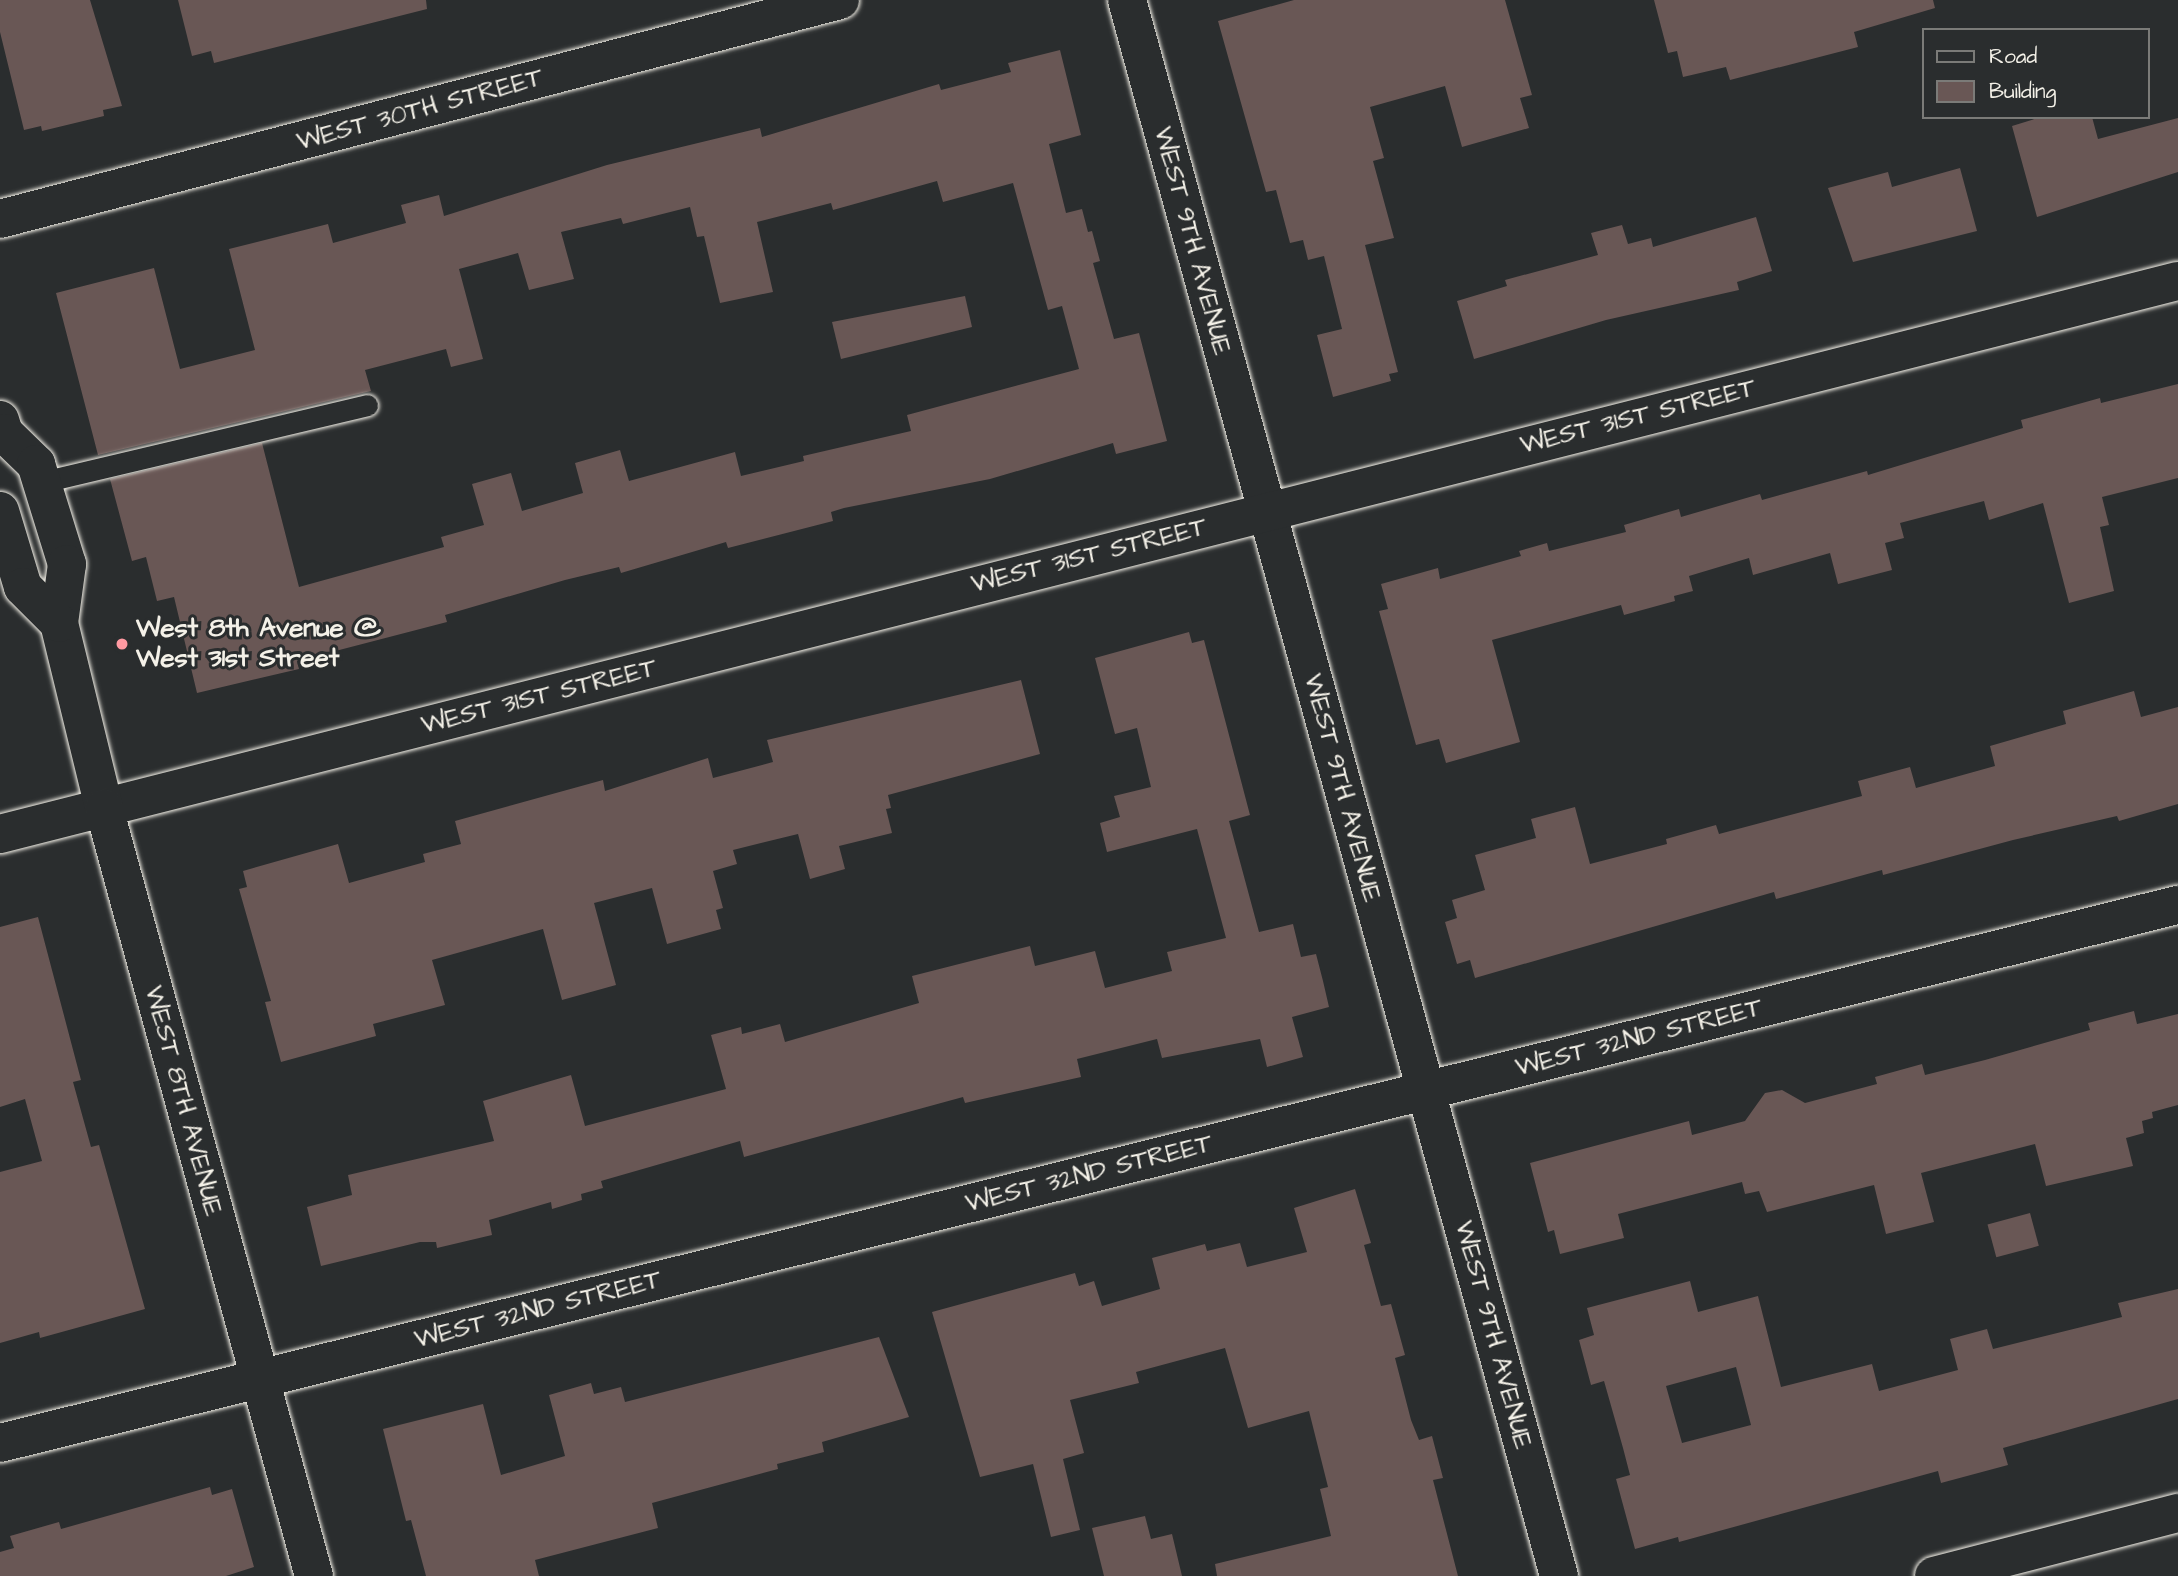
<!DOCTYPE html>
<style>
body{margin:0}
#map{position:relative;width:2178px;height:1576px;overflow:hidden;background:#2a2d2e;font-family:"Architects Daughter",sans-serif}
div>[style]{position:absolute}
.building>*{inset:0;background:#695755;transform-origin:0 0}
.roads{filter:drop-shadow(0 0 2px #f4f1e8) drop-shadow(0 0 2px #f4f1e8)}
.lane>*{height:21px;margin:-10.5px;padding:0 10.5px;transform-origin:10.5px;border-radius:10.5px;background:#2a2d2e}
.street>*{height:38px;margin:-19px;padding:0 19px;transform-origin:19px;border-radius:19px;background:#2a2d2e}
.secondary>*{height:38px;margin:-19px;padding:0 19px;transform-origin:19px;border-radius:19px;background:#2a2d2e}
.dots>*{width:19px;height:19px;translate:-50% -50%;box-sizing:border-box;border:4px solid #2a2d2e;border-radius:50%}
span{translate:-50% -50%;white-space:nowrap;text-align:center;line-height:1.15;-webkit-text-stroke:6px #2a2d2e;paint-order:stroke}
.street-label{font-size:26px;color:#f4f1e8}
.poi-label{font-size:26px;color:#f4f1e8;font-weight:700}
.left{translate:0 -50%;text-align:left}
.legend{position:absolute;left:1922px;top:28px;width:228px;height:91px;box-sizing:border-box;background:#2a2d2e;border:2px solid #7b7b78;margin:0;padding:9px 12px;list-style:none;font-size:21px;color:#f4f1e8}
.legend li{display:flex;align-items:center;gap:14px;height:35px}
.legend b{width:35px;border:2px solid #7b7b78}
</style>
<div id="map">
<div class="building">
<i style="clip-path:polygon(0 0,90px 0,122px 106px,103px 110px,104px 116px,42px 131px,41px 126px,24px 130px,0 32px)"></i>
<i style="clip-path:polygon(178px 0,426px 0,427px 9px,214px 63px,211px 51px,192px 56px)"></i>
<i style="clip-path:polygon(1294px 0,1505px 0,1532px 95px,1520px 98px,1529px 128px,1462px 147px,1445px 86px,1370px 107px,1384px 158px,1373px 161px,1394px 238px,1365px 245px,1398px 372px,1389px 374px,1391px 381px,1333px 397px,1317px 335px,1342px 329px,1324px 256px,1308px 260px,1303px 240px,1290px 243px,1276px 190px,1266px 192px,1218px 21px)"></i>
<i style="clip-path:polygon(1654px 0,1933px 0,1935px 8px,1854px 32px,1858px 47px,1730px 80px,1726px 67px,1683px 77px,1677px 51px,1668px 53px)"></i>
<i style="clip-path:polygon(1060px 50px,1081px 135px,1049px 144px,1066px 213px,1082px 209px,1088px 232px,1092px 231px,1100px 261px,1093px 263px,1114px 339px,1139px 333px,1167px 441px,1116px 454px,1113px 443px,990px 479px,844px 508px,831px 512px,833px 521px,728px 548px,726px 542px,621px 573px,619px 567px,565px 580px,445px 615px,447px 622px,297px 661px,299px 669px,197px 693px,174px 597px,157px 601px,146px 557px,132px 561px,110px 479px,262px 443px,299px 587px,444px 547px,441px 537px,484px 525px,472px 484px,511px 473px,522px 511px,583px 493px,575px 463px,620px 450px,629px 481px,735px 452px,741px 476px,804px 461px,803px 456px,911px 431px,907px 415px,1079px 369px,1062px 306px,1048px 310px,1013px 183px,943px 202px,937px 181px,833px 210px,831px 203px,757px 222px,773px 292px,720px 303px,704px 236px,697px 237px,690px 207px,623px 224px,621px 218px,561px 232px,574px 279px,529px 290px,518px 253px,459px 269px,483px 359px,451px 367px,446px 349px,365px 370px,371px 391px,98px 455px,56px 293px,154px 268px,180px 369px,255px 350px,229px 249px,328px 224px,333px 243px,406px 223px,401px 205px,439px 195px,444px 216px,607px 165px,760px 128px,762px 137px,939px 84px,941px 90px,1011px 72px,1008px 63px)"></i>
<i style="clip-path:polygon(2041px 117px,2092px 117px,2098px 139px,2178px 118px,2178px 172px,2037px 217px,2012px 126px)"></i>
<i style="clip-path:polygon(1960px 168px,1977px 231px,1853px 262px,1828px 188px,1888px 172px,1892px 187px)"></i>
<i style="clip-path:polygon(1756px 217px,1772px 271px,1737px 282px,1739px 290px,1606px 320px,1474px 359px,1457px 301px,1507px 286px,1505px 280px,1598px 255px,1591px 233px,1622px 225px,1628px 244px,1651px 238px,1653px 247px)"></i>
<i style="clip-path:polygon(965px 296px,972px 327px,841px 359px,832px 322px)"></i>
<i style="clip-path:polygon(2178px 384px,2178px 478px,2102px 497px,2109px 525px,2100px 527px,2114px 591px,2069px 603px,2043px 503px,1989px 520px,1984px 501px,1900px 523px,1904px 538px,1885px 543px,1892px 570px,1838px 584px,1830px 553px,1753px 575px,1749px 558px,1689px 576px,1693px 591px,1674px 596px,1675px 601px,1624px 615px,1621px 605px,1492px 640px,1520px 742px,1446px 763px,1439px 739px,1416px 745px,1379px 611px,1388px 609px,1381px 584px,1438px 568px,1440px 579px,1521px 556px,1519px 551px,1547px 543px,1549px 551px,1626px 532px,1624px 525px,1679px 509px,1681px 517px,1760px 494px,1762px 500px,1867px 471px,1868px 475px,2023px 428px,2021px 420px,2100px 398px,2101px 403px)"></i>
<i style="clip-path:polygon(1189px 632px,1192px 643px,1204px 640px,1250px 815px,1229px 821px,1259px 932px,1293px 924px,1301px 957px,1316px 954px,1323px 981px,1329px 1007px,1292px 1017px,1303px 1057px,1267px 1067px,1260px 1039px,1162px 1058px,1157px 1039px,1077px 1059px,1081px 1077px,965px 1103px,963px 1097px,744px 1157px,740px 1141px,601px 1181px,603px 1188px,581px 1194px,582px 1200px,552px 1209px,551px 1202px,489px 1220px,492px 1235px,437px 1248px,436px 1242px,420px 1242px,321px 1266px,307px 1207px,352px 1195px,348px 1175px,494px 1141px,483px 1101px,571px 1075px,585px 1126px,726px 1089px,711px 1035px,741px 1027px,742px 1034px,780px 1024px,785px 1042px,919px 1003px,912px 976px,1030px 946px,1035px 966px,1095px 951px,1105px 988px,1172px 971px,1167px 952px,1226px 938px,1197px 829px,1107px 852px,1100px 823px,1120px 817px,1114px 796px,1151px 787px,1137px 728px,1115px 734px,1095px 658px)"></i>
<i style="clip-path:polygon(1021px 680px,1040px 754px,888px 795px,891px 808px,886px 809px,892px 833px,839px 846px,845px 869px,810px 879px,798px 834px,733px 850px,737px 864px,713px 871px,723px 908px,716px 910px,721px 929px,667px 944px,652px 888px,594px 903px,616px 985px,562px 1000px,543px 929px,432px 960px,445px 1005px,373px 1024px,376px 1036px,281px 1062px,265px 1002px,271px 1001px,239px 889px,247px 887px,243px 871px,338px 844px,349px 883px,425px 862px,423px 854px,461px 844px,455px 821px,603px 780px,605px 791px,708px 758px,713px 778px,773px 762px,767px 740px)"></i>
<i style="clip-path:polygon(2134px 691px,2141px 717px,2178px 707px,2178px 804px,2119px 821px,2117px 816px,2013px 840px,1883px 875px,1882px 870px,1776px 899px,1774px 892px,1475px 978px,1470px 960px,1457px 964px,1445px 922px,1457px 918px,1452px 900px,1485px 890px,1475px 855px,1536px 838px,1531px 819px,1575px 807px,1590px 864px,1667px 844px,1666px 839px,1716px 825px,1719px 834px,1862px 796px,1858px 781px,1910px 767px,1916px 788px,1995px 766px,1990px 746px,2066px 724px,2063px 711px)"></i>
<i style="clip-path:polygon(38px 917px,81px 1080px,73px 1082px,91px 1147px,99px 1145px,145px 1309px,40px 1338px,39px 1332px,0 1343px,0 1172px,42px 1161px,25px 1099px,0 1107px,0 927px)"></i>
<i style="clip-path:polygon(2134px 1011px,2137px 1024px,2178px 1014px,2178px 1105px,2152px 1112px,2153px 1118px,2142px 1121px,2144px 1133px,2126px 1138px,2133px 1166px,2046px 1186px,2035px 1144px,1921px 1173px,1934px 1222px,1886px 1234px,1874px 1185px,1767px 1212px,1759px 1191px,1745px 1194px,1742px 1182px,1618px 1214px,1624px 1238px,1560px 1254px,1554px 1230px,1548px 1232px,1530px 1163px,1689px 1121px,1692px 1135px,1745px 1121px,1765px 1093px,1782px 1090px,1805px 1103px,1877px 1084px,1875px 1077px,1922px 1064px,1925px 1075px,1985px 1060px,2090px 1030px,2088px 1023px)"></i>
<i style="clip-path:polygon(1355px 1189px,1371px 1243px,1364px 1245px,1381px 1306px,1391px 1304px,1405px 1355px,1395px 1358px,1411px 1420px,1419px 1440px,1432px 1436px,1443px 1478px,1433px 1480px,1458px 1576px,1217px 1576px,1215px 1564px,1331px 1536px,1320px 1489px,1328px 1487px,1309px 1411px,1248px 1428px,1225px 1348px,1136px 1372px,1139px 1383px,1070px 1400px,1084px 1453px,1063px 1459px,1080px 1530px,1051px 1537px,1033px 1464px,980px 1477px,932px 1312px,1075px 1273px,1079px 1286px,1094px 1281px,1102px 1306px,1160px 1289px,1152px 1258px,1205px 1244px,1207px 1251px,1240px 1243px,1247px 1267px,1307px 1252px,1294px 1208px)"></i>
<i style="left:2030px;top:1213px;width:34px;height:44px;rotate:75deg"></i>
<i style="clip-path:polygon(evenodd,1690px 1281px,1698px 1312px,1758px 1296px,1781px 1387px,1872px 1364px,1879px 1391px,1958px 1370px,1950px 1339px,1987px 1329px,1993px 1349px,2122px 1317px,2118px 1303px,2178px 1289px,2178px 1399px,2003px 1448px,2008px 1465px,1941px 1483px,1938px 1471px,1679px 1542px,1678px 1537px,1635px 1549px,1616px 1479px,1630px 1475px,1623px 1448px,1604px 1381px,1591px 1385px,1579px 1340px,1594px 1335px,1587px 1308px,1690px 1281px,1736px 1367px,1751px 1425px,1682px 1443px,1666px 1386px,1736px 1367px)"></i>
<i style="clip-path:polygon(879px 1337px,909px 1417px,822px 1442px,824px 1452px,777px 1464px,778px 1469px,652px 1503px,658px 1528px,535px 1560px,539px 1576px,426px 1576px,411px 1520px,406px 1521px,383px 1429px,483px 1404px,501px 1475px,565px 1456px,549px 1395px,591px 1383px,594px 1394px,621px 1387px,625px 1402px)"></i>
<i style="clip-path:polygon(210px 1487px,212px 1495px,232px 1489px,254px 1567px,226px 1576px,0 1576px,0 1552px,14px 1548px,10px 1536px,59px 1522px,61px 1529px)"></i>
<i style="clip-path:polygon(1145px 1516px,1151px 1539px,1172px 1534px,1182px 1576px,1104px 1576px,1092px 1528px)"></i>
</div>
<div class="roads">
<div class="lane">
<i style="left:42px;top:482px;width:334px;rotate:-13.3deg"></i>
</div>
<div class="street">
<i style="left:1127px;top:0;width:1634px;rotate:74.67deg"></i>
<i style="left:0;top:219px;width:868px;rotate:-14.61deg"></i>
<i style="left:0;top:834px;width:2247px;rotate:-14.25deg"></i>
<i style="left:0;top:1443px;width:2243px;rotate:-13.88deg"></i>
<i style="left:1934px;top:1576px;width:252px;rotate:-14.5deg"></i>
</div>
<div class="secondary">
<i style="left:0;top:420px;width:14px;rotate:73deg"></i>
<i style="left:4px;top:433px;width:45px;rotate:44.1deg"></i>
<i style="left:36px;top:464px;width:105px;rotate:72.8deg"></i>
<i style="left:67px;top:564px;width:60px;rotate:97.7deg"></i>
<i style="left:59px;top:623px;width:190px;rotate:76.3deg"></i>
<i style="left:104px;top:808px;width:796px;rotate:74.71deg"></i>
<i style="left:0;top:511px;width:79px;rotate:73.2deg"></i>
<i style="left:23px;top:587px;width:51px;rotate:45deg"></i>
</div>
</div>
<div class="dots">
<i style="left:122px;top:644px;background:#ff9aa2"></i>
</div>
<div class="street-label">
<span style="left:420px;top:110px;rotate:-15deg">WEST 30TH STREET</span>
<span style="left:1192px;top:241px;rotate:75deg">WEST 9TH AVENUE</span>
<span style="left:1638px;top:417px;rotate:-14deg">WEST 31ST STREET</span>
<span style="left:1089px;top:556px;rotate:-14deg">WEST 31ST STREET</span>
<span style="left:539px;top:697px;rotate:-14deg">WEST 31ST STREET</span>
<span style="left:1342px;top:788px;rotate:75deg">WEST 9TH AVENUE</span>
<span style="left:1639px;top:1038px;rotate:-14deg">WEST 32ND STREET</span>
<span style="left:183px;top:1101px;rotate:75deg">WEST 8TH AVENUE</span>
<span style="left:1089px;top:1174px;rotate:-14deg">WEST 32ND STREET</span>
<span style="left:538px;top:1310px;rotate:-14deg">WEST 32ND STREET</span>
<span style="left:1493px;top:1335px;rotate:75deg">WEST 9TH AVENUE</span>
</div>
<div class="poi-label">
<span class="left" style="left:136px;top:644px">West 8th Avenue @<br>West 31st Street</span>
</div>
<ul class="legend">
<li><b style="height:9px;background:#2a2d2e"></b>Road</li>
<li><b style="height:19px;background:#695755"></b>Building</li>
</ul>
</div>
